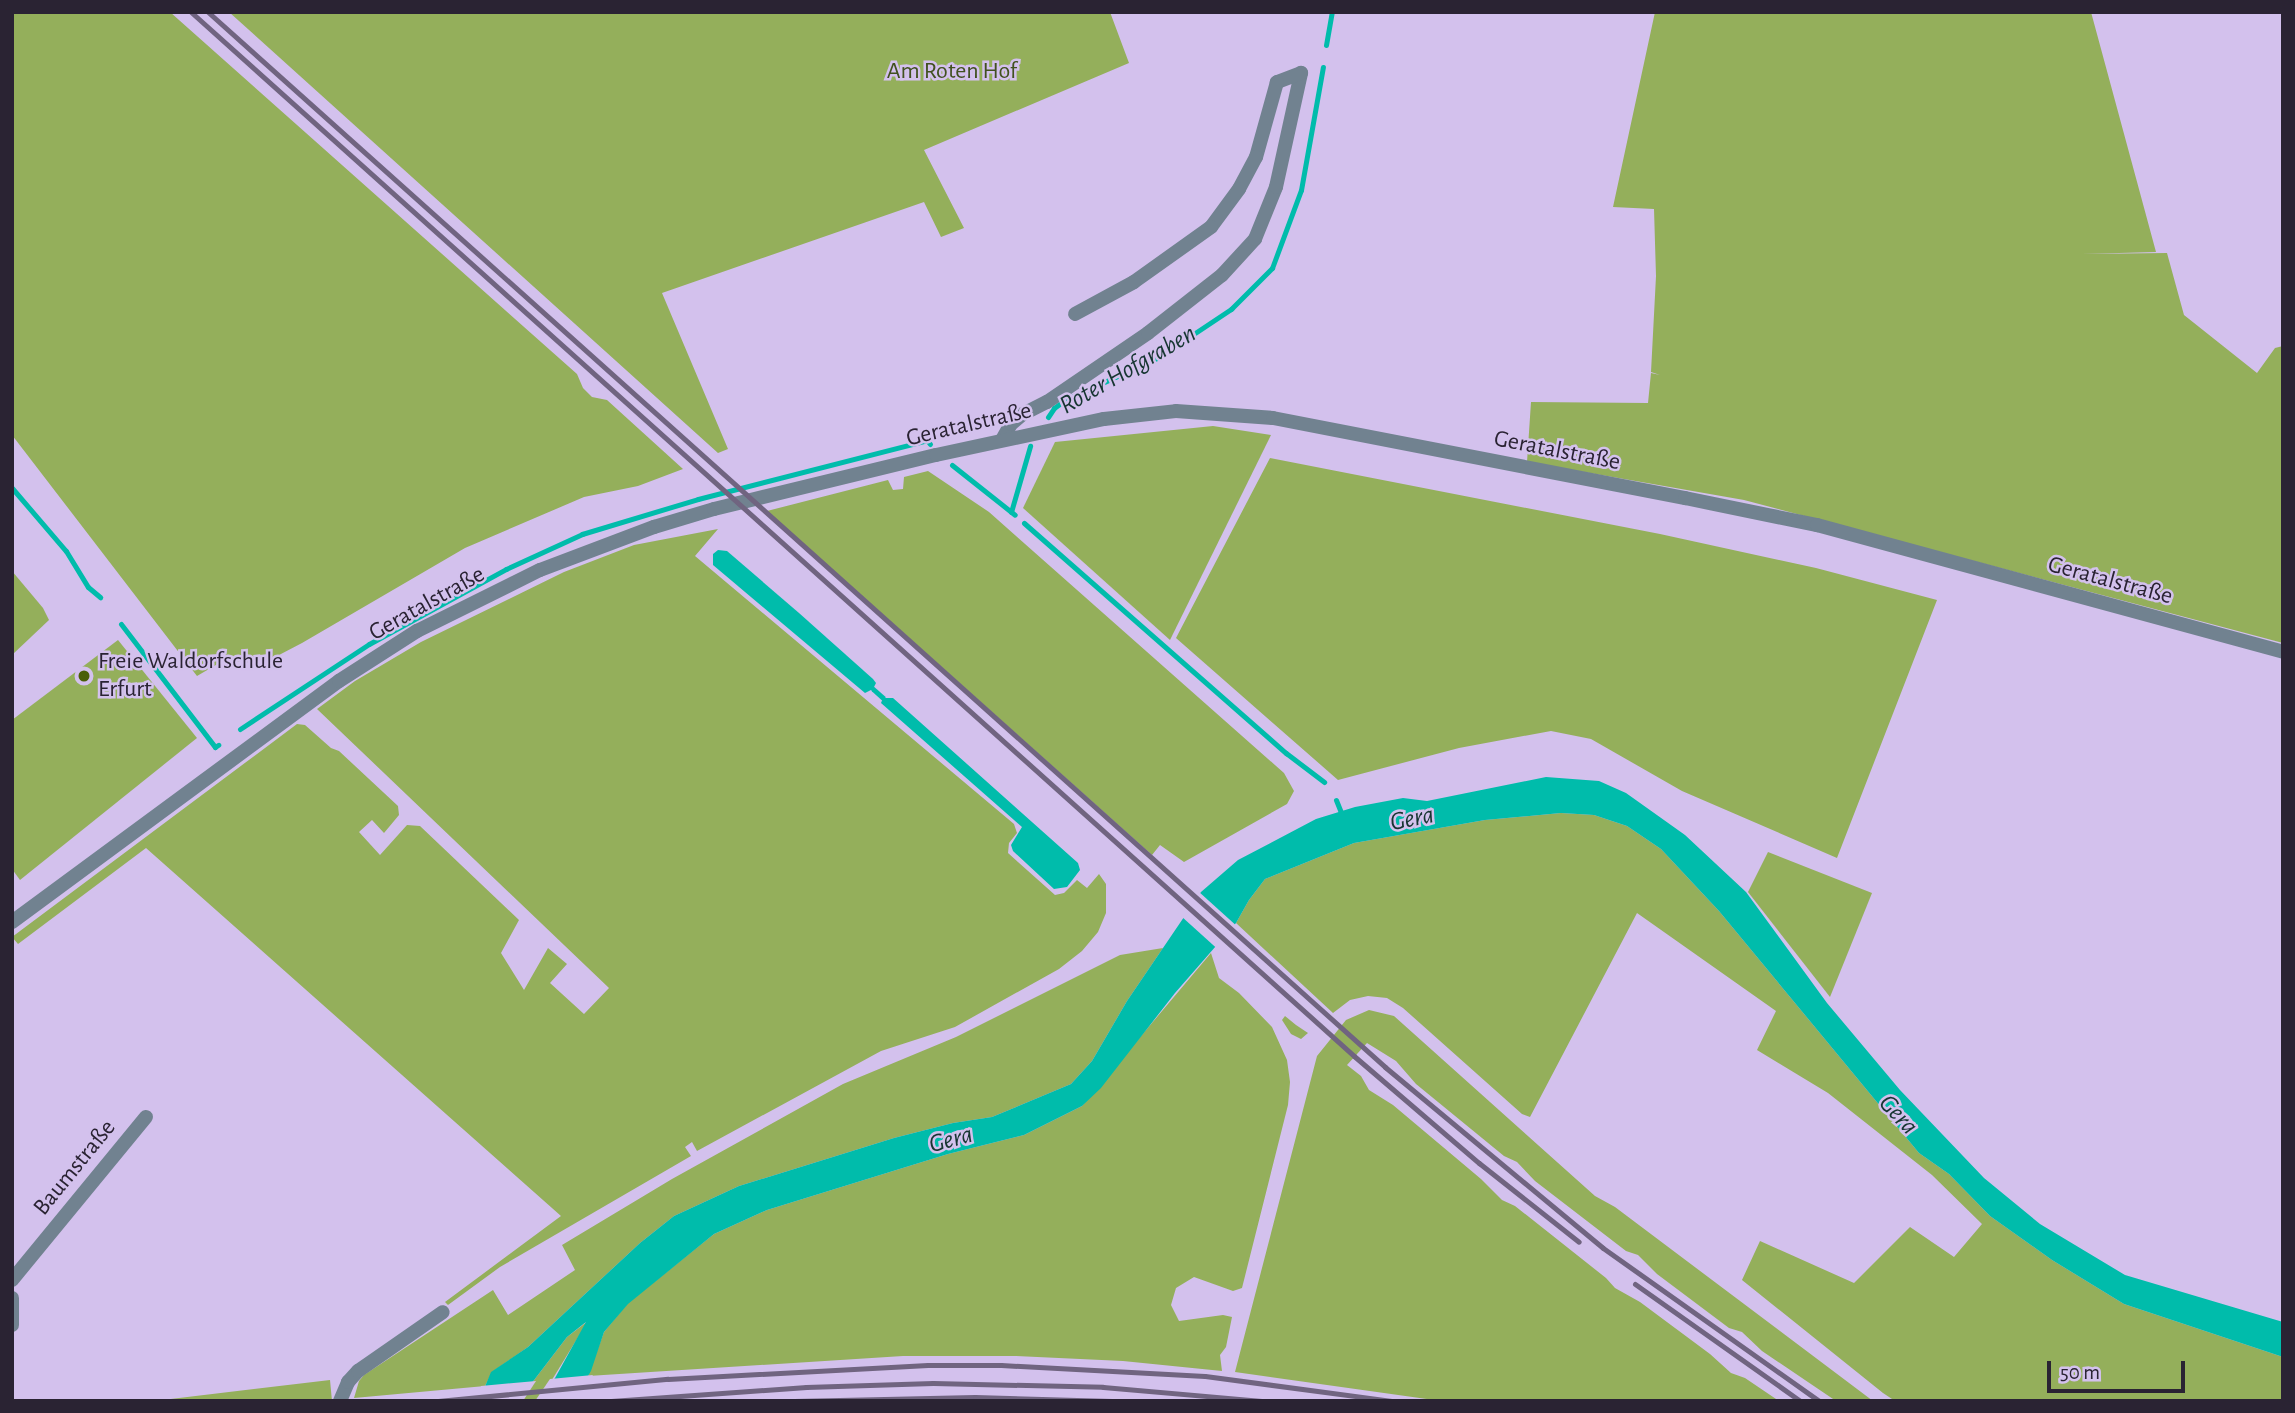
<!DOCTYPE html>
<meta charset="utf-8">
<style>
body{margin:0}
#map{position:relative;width:2295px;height:1413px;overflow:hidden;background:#d3c1ed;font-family:"Alegreya Sans",sans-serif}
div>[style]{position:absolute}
.green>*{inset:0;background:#94af5b}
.water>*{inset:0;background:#00bcab}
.pier>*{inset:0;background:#d3c1ed;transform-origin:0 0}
.stream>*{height:5px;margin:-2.5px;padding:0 2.5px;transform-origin:2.5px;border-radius:2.5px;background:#00bcab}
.minor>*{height:14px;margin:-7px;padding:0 7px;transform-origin:7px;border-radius:7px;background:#718290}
.tertiary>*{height:14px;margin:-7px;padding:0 7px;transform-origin:7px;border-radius:7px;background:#718290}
.rail>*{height:5px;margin:-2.5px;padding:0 2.5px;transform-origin:2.5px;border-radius:2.5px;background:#706480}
.dots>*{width:19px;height:19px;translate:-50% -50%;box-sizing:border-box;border:4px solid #d3c1ed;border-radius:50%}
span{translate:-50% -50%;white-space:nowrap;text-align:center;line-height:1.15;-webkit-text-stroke:5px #d3c1ed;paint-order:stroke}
.park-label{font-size:24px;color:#41511f}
.street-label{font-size:24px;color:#2a2333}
.poi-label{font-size:24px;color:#2a2333}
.left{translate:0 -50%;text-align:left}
.water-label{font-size:26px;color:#163531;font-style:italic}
.frame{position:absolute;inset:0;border:14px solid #2a2333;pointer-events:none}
.scale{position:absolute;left:2047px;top:1361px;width:138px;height:32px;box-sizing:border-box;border:4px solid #2a2333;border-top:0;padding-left:9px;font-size:21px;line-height:24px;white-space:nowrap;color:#2a2333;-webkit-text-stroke:5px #d3c1ed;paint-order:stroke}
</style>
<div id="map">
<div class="green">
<i style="clip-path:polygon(12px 12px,170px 12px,577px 374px,583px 388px,592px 397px,607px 400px,683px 469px,638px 486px,584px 497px,465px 548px,302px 643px,258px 666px,242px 661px,221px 662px,197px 676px,12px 435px)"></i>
<i style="clip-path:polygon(229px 12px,1110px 12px,1129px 63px,924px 150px,964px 228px,941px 237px,924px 202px,662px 293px,728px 449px,718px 453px)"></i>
<i style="clip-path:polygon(1655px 12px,2091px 12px,2156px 252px,2082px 254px,2167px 253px,2184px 315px,2257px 373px,2275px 348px,2283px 346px,2283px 643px,1744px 500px,1527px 462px,1531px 402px,1648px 403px,1651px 373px,1660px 375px,1651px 372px,1656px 276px,1654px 209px,1613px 207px)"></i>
<i style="clip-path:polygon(1213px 426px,1271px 435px,1170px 640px,1023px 508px,1055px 442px)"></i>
<i style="clip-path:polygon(1270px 458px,1660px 534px,1816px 568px,1937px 600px,1837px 858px,1682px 791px,1591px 739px,1551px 731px,1459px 748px,1338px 780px,1176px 638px)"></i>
<i style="clip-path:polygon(928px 471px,989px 512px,1284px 773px,1294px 791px,1287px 804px,1184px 862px,1160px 845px,1152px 855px,767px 511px,888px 480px,893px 490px,903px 489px,904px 477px)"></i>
<i style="clip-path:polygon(718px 529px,695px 556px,1014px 824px,1017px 833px,1009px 843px,1008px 853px,1055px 895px,1064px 893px,1077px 880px,1087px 888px,1099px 874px,1106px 884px,1106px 913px,1098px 932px,1082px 951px,1059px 969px,955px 1027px,881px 1051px,697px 1151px,692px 1142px,685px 1147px,691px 1156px,500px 1267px,448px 1305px,445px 1302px,561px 1216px,146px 848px,18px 944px,12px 937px,297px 724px,305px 725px,331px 748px,339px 751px,398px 806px,399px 815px,384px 833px,372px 820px,359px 832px,380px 855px,407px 825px,420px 826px,519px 920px,501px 953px,524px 990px,548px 948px,567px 964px,550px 983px,584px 1014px,609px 988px,317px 709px,355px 681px,421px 642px,564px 572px,634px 545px)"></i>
<i style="clip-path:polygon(12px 571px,43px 608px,49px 620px,12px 655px)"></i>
<i style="clip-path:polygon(118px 640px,197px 738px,20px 880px,12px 869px,12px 720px)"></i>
<i style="clip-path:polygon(1561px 813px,1594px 815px,1627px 826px,1661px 849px,1719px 911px,1919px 1153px,1949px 1174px,1990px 1216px,2052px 1260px,2124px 1304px,2283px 1357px,2283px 1401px,1895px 1401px,1883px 1393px,1742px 1280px,1760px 1241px,1854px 1283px,1910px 1227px,1954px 1257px,1982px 1224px,1932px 1175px,1828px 1093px,1757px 1050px,1776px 1011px,1637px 913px,1530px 1117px,1522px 1114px,1403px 1008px,1387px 998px,1368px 996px,1350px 1000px,1333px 1013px,1236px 923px,1249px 900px,1265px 879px,1354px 843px,1485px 820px)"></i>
<i style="clip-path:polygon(1768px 852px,1872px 893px,1830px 997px,1748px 892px)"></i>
<i style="clip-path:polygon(1163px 948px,1127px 1001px,1092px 1061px,1071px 1084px,992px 1117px,953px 1123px,894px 1138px,739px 1186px,674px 1216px,640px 1243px,528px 1347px,492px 1372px,485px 1386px,354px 1398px,359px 1381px,364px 1375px,493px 1290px,508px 1315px,575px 1270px,562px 1245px,672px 1179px,843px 1084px,956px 1037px,1120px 955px)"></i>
<i style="clip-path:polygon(1211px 953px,1219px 978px,1239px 993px,1272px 1027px,1287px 1060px,1290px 1082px,1288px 1105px,1242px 1288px,1233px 1291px,1194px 1277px,1176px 1288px,1171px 1305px,1179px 1321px,1223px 1315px,1232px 1317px,1226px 1347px,1220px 1355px,1222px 1371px,1123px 1361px,1016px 1356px,903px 1356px,588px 1376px,604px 1332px,628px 1303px,714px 1234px,767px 1210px,948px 1154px,1024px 1135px,1082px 1106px)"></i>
<i style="clip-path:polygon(1369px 1010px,1394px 1016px,1595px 1196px,1615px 1207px,1873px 1401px,1836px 1401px,1762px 1351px,1742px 1332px,1729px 1328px,1657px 1274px,1638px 1255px,1626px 1251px,1535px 1181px,1517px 1162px,1504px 1156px,1416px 1084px,1396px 1061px,1367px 1043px,1347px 1065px,1361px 1076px,1369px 1090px,1393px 1105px,1481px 1179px,1502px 1200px,1515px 1206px,1606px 1278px,1615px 1288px,1640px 1302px,1710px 1354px,1731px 1373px,1745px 1378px,1779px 1401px,1441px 1401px,1235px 1372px,1317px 1056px,1346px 1020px)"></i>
<i style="clip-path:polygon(1285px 1016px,1296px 1025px,1308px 1033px,1301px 1039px,1291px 1034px,1282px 1020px)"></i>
<i style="clip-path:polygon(588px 1321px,539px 1401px,518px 1401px,567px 1337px)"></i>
<i style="clip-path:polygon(330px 1380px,332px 1401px,154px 1401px)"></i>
</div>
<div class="water">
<i style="clip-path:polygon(718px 550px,727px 551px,799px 613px,873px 679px,876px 683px,873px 689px,865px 693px,713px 565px,713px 554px)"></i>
<i style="clip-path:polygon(883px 698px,893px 698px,1078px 863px,1080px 870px,1067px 887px,1054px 889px,1013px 851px,1011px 845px,1022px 827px,881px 703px)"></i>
<i style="clip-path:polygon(1546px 777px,1599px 781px,1626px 793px,1685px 835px,1746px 892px,1827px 1003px,1900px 1090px,1984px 1178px,2040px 1224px,2125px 1275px,2283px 1322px,2283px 1357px,2124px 1304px,2052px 1260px,1990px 1216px,1949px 1174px,1919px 1153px,1719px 911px,1661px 849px,1627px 826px,1594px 815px,1561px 813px,1485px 820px,1354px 843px,1265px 879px,1249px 900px,1236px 923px,1175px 993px,1101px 1088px,1082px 1106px,1024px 1135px,948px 1154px,767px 1210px,714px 1234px,628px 1304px,604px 1332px,591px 1371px,573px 1401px,539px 1401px,555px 1378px,586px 1322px,567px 1337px,518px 1401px,479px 1401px,491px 1372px,528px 1347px,640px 1243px,674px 1216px,739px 1186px,894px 1138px,953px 1123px,992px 1117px,1071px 1084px,1092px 1061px,1127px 1001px,1201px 892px,1238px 860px,1316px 819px,1355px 807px,1403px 798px,1427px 801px)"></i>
</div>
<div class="pier">
<i style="left:1198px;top:891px;width:54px;height:30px;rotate:42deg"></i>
<i style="clip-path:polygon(593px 1375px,577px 1401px,535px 1401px,550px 1379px)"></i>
<i style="clip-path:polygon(536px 1381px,523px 1401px,476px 1401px,481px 1386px)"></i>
</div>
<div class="stream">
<i style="left:1326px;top:45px;width:34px;rotate:-80deg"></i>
<i style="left:1048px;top:417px;width:11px;rotate:-56deg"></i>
<i style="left:1054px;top:408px;width:14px;rotate:-36deg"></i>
<i style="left:1065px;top:400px;width:103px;rotate:-24.6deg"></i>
<i style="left:1159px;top:357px;width:87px;rotate:-33.7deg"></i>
<i style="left:1231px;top:309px;width:58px;rotate:-45deg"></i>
<i style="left:1272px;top:268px;width:83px;rotate:-69.6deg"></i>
<i style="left:1301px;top:190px;width:125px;rotate:-79.9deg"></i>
<i style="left:952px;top:465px;width:80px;rotate:38.4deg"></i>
<i style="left:12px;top:488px;width:83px;rotate:49.4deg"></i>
<i style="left:66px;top:551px;width:42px;rotate:58.6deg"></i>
<i style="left:88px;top:587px;width:16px;rotate:40deg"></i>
<i style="left:1011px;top:512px;width:69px;rotate:-73.9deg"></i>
<i style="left:1024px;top:523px;width:349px;rotate:41.3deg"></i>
<i style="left:1286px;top:753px;width:48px;rotate:37.3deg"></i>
<i style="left:121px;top:624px;width:155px;rotate:52.6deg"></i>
<i style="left:215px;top:747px;width:4px;rotate:-34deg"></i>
<i style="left:873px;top:689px;width:13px;rotate:42deg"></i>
<i style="left:240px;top:729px;width:154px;rotate:-33.4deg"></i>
<i style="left:369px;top:644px;width:156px;rotate:-28.7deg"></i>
<i style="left:506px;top:569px;width:84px;rotate:-24.7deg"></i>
<i style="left:582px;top:534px;width:121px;rotate:-16.8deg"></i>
<i style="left:698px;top:499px;width:236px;rotate:-14.4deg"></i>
<i style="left:927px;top:440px;width:5px;rotate:53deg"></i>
<i style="left:1336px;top:800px;width:18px;rotate:68deg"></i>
</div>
<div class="minor">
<i style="left:1002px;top:440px;width:18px;rotate:-61deg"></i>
<i style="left:1011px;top:424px;width:16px;rotate:-40deg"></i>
<i style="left:1023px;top:414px;width:27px;rotate:-27deg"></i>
<i style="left:1047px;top:402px;width:122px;rotate:-34.3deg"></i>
<i style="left:1148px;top:333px;width:94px;rotate:-38.1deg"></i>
<i style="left:1222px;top:275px;width:49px;rotate:-47.5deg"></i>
<i style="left:1255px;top:239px;width:56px;rotate:-68deg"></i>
<i style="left:1276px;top:187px;width:117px;rotate:-77.6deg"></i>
<i style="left:1301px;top:73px;width:26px;rotate:159deg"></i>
<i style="left:1277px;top:82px;width:78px;rotate:105.6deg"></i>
<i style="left:1256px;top:157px;width:36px;rotate:118deg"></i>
<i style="left:1239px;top:189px;width:47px;rotate:126.4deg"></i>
<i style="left:1211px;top:227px;width:95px;rotate:144.5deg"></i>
<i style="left:1134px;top:282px;width:67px;rotate:151.5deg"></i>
<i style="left:12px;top:1280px;width:211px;rotate:-50.6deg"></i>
<i style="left:12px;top:1298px;width:27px;rotate:90deg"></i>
<i style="left:340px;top:1401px;width:21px;rotate:-67deg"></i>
<i style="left:348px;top:1382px;width:15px;rotate:-48deg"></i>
<i style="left:358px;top:1371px;width:103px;rotate:-34.8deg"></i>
</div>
<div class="tertiary">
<i style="left:12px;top:922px;width:406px;rotate:-36.4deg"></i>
<i style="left:339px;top:681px;width:93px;rotate:-32.7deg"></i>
<i style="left:417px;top:631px;width:137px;rotate:-26.4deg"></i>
<i style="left:540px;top:570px;width:122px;rotate:-20.7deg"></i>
<i style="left:654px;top:527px;width:63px;rotate:-16.7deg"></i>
<i style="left:714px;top:509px;width:228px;rotate:-13.7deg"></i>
<i style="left:936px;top:455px;width:172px;rotate:-12.1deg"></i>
<i style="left:1104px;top:419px;width:72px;rotate:-6.3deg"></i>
<i style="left:1176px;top:411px;width:97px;rotate:4.1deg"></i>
<i style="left:1273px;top:418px;width:420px;rotate:11deg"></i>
<i style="left:1685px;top:498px;width:135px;rotate:11.6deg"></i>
<i style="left:1817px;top:525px;width:483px;rotate:15.2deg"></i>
</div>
<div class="rail">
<i style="left:191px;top:12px;width:1563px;rotate:41.91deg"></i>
<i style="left:1354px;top:1056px;width:165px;rotate:40.6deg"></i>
<i style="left:1479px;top:1163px;width:127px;rotate:38.3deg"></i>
<i style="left:208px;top:12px;width:1581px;rotate:41.87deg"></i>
<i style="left:1385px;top:1067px;width:283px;rotate:39.7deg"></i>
<i style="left:1603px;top:1248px;width:265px;rotate:35.3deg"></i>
<i style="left:1635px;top:1284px;width:202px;rotate:35.3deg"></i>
<i style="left:438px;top:1401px;width:231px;rotate:-5.5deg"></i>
<i style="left:668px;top:1379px;width:260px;rotate:-3.1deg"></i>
<i style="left:928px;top:1365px;width:73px"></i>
<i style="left:1001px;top:1365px;width:204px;rotate:3.1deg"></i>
<i style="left:1205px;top:1376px;width:190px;rotate:7.6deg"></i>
<i style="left:611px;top:1401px;width:196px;rotate:-4.1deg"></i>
<i style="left:806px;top:1387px;width:127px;rotate:-1.8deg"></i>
<i style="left:933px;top:1383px;width:170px;rotate:1.3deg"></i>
<i style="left:1103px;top:1387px;width:162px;rotate:5deg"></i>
<i style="left:794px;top:1401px;width:181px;rotate:-1.3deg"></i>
<i style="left:975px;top:1397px;width:137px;rotate:1.7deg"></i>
</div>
<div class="dots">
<i style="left:84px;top:676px;background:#4a5f08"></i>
</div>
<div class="park-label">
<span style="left:952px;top:72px">Am Roten Hof</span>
</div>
<div class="street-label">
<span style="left:969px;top:425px;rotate:-13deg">Geratalstraße</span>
<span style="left:1557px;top:451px;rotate:11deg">Geratalstraße</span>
<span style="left:2110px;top:581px;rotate:15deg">Geratalstraße</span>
<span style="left:427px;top:604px;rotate:-29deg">Geratalstraße</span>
<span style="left:75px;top:1168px;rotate:-51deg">Baumstraße</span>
</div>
<div class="poi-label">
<span class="left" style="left:98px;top:676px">Freie Waldorfschule<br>Erfurt</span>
</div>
<div class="water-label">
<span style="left:1128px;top:370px;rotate:-30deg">Roter Hofgraben</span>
<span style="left:1412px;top:819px;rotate:-11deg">Gera</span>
<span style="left:1898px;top:1115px;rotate:47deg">Gera</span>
<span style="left:951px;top:1140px;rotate:-15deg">Gera</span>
</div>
<div class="frame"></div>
<div class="scale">50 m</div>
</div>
